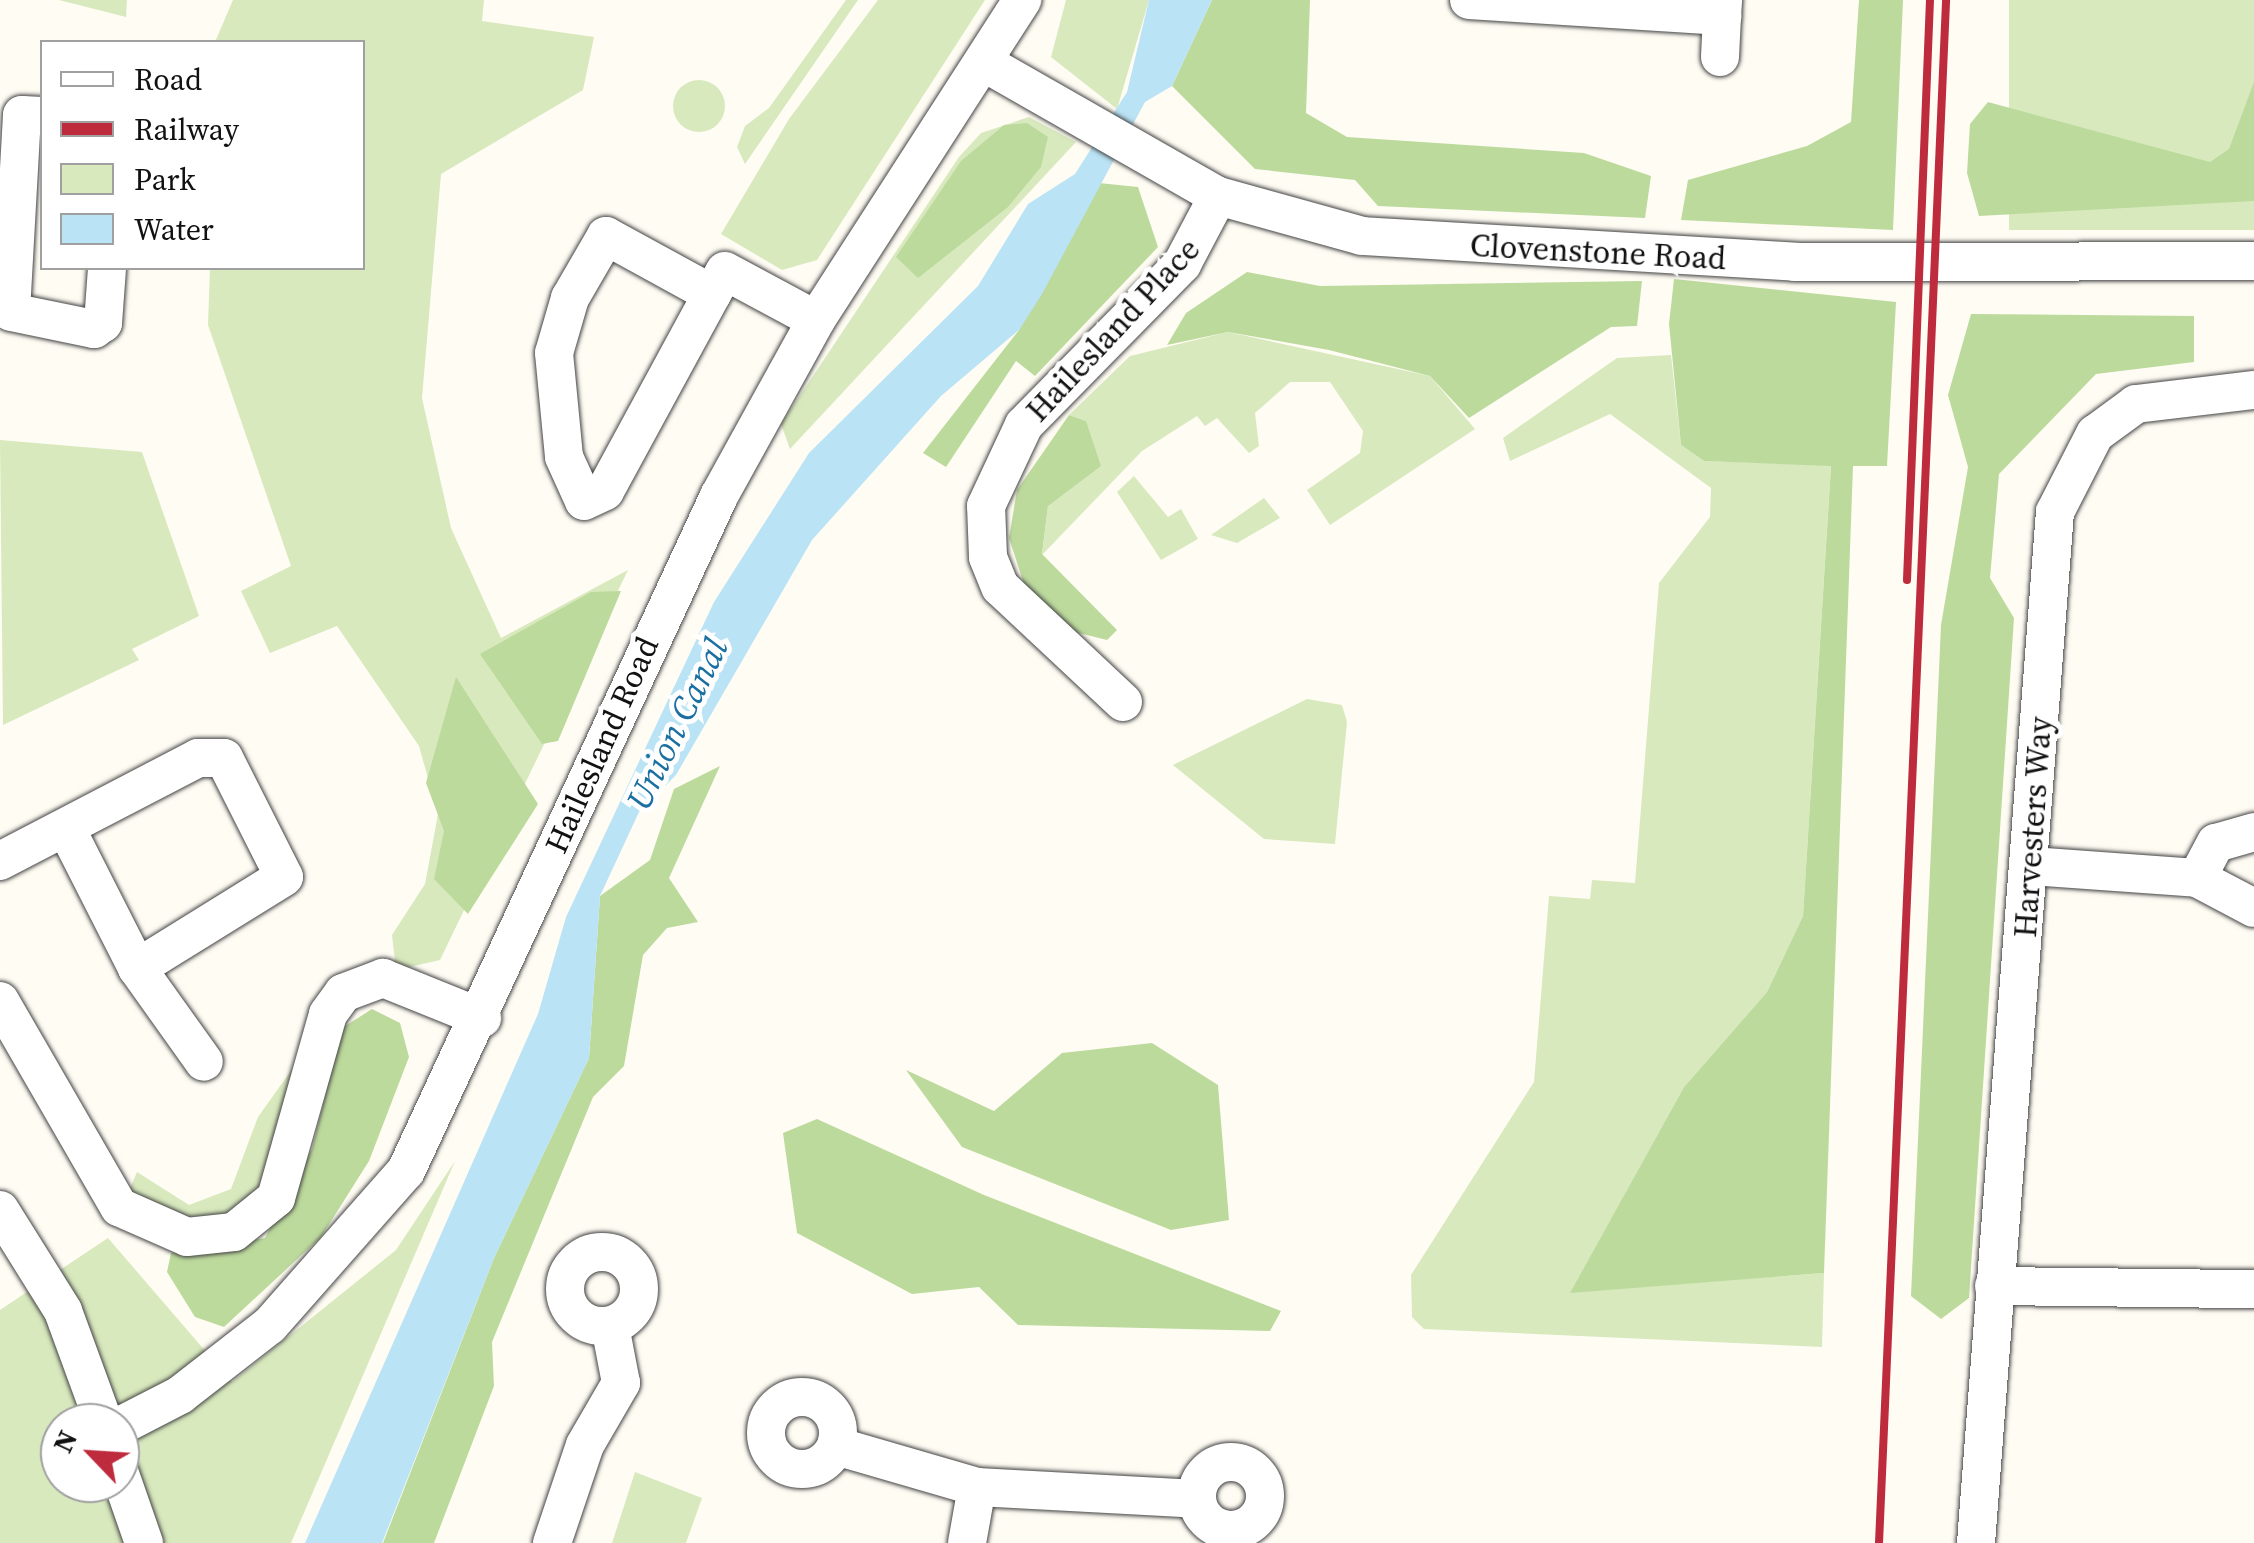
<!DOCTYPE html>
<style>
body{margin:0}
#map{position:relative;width:2254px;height:1543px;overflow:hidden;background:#fffcf4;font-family:"Source Serif 4",serif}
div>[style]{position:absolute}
.green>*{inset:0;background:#d8e9be;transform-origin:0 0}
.round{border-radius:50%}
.forest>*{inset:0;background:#bdda9d}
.water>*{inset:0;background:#bae3f5}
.roads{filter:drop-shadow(0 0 2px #444) drop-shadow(0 0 2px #444)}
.minor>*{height:38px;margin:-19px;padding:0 19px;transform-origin:19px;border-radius:19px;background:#fff}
.minor>.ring{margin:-19px;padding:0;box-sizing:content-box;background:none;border:38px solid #fff;border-radius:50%}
.rail>*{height:8px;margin:-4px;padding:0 4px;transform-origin:4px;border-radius:4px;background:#be2b3d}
span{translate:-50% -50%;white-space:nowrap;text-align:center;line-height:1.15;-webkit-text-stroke:10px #fff;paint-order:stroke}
.street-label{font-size:32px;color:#111}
.water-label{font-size:35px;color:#1b70a1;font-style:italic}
.legend{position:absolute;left:40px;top:40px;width:325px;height:230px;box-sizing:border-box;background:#fff;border:2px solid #a0a0a0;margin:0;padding:12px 18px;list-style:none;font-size:30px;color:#111}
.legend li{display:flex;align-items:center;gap:20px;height:50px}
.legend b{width:50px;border:2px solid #a0a0a0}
.north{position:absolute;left:40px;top:1403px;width:100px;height:100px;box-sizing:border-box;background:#fff;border:2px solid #a0a0a0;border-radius:50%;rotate:295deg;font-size:28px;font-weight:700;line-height:40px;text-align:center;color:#111}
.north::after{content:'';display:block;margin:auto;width:35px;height:45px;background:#be2b3d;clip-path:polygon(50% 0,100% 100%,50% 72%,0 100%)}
</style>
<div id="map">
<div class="green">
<i style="clip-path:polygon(59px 0,127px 0,126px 17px)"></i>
<i style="clip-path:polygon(233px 0,484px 0,482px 21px,594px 37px,583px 90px,441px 174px,422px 398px,451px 528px,501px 638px,628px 570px,440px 960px,396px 970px,392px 935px,425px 884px,438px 814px,419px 746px,337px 626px,270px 653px,241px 591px,291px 566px,208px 325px,210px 268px,362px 268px,362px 42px,215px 42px)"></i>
<i style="clip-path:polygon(846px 0,858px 0,745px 164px,737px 147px,745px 126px,769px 108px)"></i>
<i style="clip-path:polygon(878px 0,985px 0,817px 260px,782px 270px,721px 234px,789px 119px)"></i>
<i style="clip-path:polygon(1066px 0,1149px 0,1117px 109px,1051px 57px)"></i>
<i style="left:2009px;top:0;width:245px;height:230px"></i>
<i class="round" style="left:673px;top:80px;width:52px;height:52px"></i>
<i style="clip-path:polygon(1029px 117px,1076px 142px,790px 449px,781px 424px,959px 157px,981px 133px)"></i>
<i style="clip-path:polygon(1228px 332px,1430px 376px,1475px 429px,1330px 525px,1307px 490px,1360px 453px,1363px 431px,1330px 382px,1290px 382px,1255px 413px,1259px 446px,1249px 453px,1217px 418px,1205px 426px,1197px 416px,1142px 451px,1042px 555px,1048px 506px,1086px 421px,1069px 415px,1130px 356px)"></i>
<i style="clip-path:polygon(1671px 355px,1681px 445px,1704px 461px,1831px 465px,1803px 916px,1767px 992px,1684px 1087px,1571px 1292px,1824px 1273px,1822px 1347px,1424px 1329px,1412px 1317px,1411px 1275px,1534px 1082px,1549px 896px,1590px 899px,1592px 880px,1635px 883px,1659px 583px,1710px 517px,1711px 488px,1610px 414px,1510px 461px,1503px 438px,1617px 358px)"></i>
<i style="clip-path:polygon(0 440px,142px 452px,199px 616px,132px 649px,139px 660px,3px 725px)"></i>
<i style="clip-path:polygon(1134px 476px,1168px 517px,1181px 509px,1198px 539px,1161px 560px,1117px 492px)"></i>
<i style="clip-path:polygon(1264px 498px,1280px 518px,1237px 543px,1211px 535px)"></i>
<i style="clip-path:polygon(1307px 699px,1342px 705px,1347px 722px,1335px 844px,1264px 839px,1173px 765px)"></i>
<i style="clip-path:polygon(295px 1065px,260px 1190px,230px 1215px,185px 1223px,129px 1191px,137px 1172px,189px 1205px,231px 1189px,258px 1117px)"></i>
<i style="clip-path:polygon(evenodd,455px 1161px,291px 1543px,0 1543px,0 1310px,108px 1238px,232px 1382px,396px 1250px,455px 1161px,60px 1423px,120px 1423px,120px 1483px,60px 1483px,60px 1423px)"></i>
<i style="clip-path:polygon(635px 1472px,702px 1498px,686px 1543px,612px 1543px)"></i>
</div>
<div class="forest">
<i style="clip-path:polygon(1212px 0,1310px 0,1306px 113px,1347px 137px,1584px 153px,1651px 176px,1645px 218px,1378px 206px,1355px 180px,1255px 169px,1172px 86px)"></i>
<i style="clip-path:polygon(1859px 0,1903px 0,1893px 230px,1681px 220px,1688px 180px,1807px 146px,1851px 122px)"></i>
<i style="clip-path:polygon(2254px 82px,2254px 201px,1979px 216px,1967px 173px,1970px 124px,1988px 102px,2210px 162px,2229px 149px)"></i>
<i style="clip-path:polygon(1027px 123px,1048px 137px,1041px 167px,1008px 207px,918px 278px,896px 257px,961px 161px,1004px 125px)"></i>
<i style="clip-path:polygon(1099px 183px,1138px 187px,1158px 247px,1035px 376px,1016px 361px,946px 467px,923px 453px,1019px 330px)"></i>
<i style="clip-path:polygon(1247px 272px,1320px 286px,1642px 281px,1637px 326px,1611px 327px,1469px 418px,1430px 376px,1329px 350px,1228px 332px,1167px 345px,1186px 313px)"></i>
<i style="clip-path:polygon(1674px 279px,1896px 302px,1887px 466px,1853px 466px,1824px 1273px,1570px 1293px,1684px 1087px,1767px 992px,1803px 916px,1831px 466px,1704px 461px,1681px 445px,1669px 324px)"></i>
<i style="clip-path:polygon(1971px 314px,2194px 316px,2194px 362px,2096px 374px,1999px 474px,1990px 578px,2014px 618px,1969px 1298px,1941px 1319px,1911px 1296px,1941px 625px,1968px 467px,1948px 395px)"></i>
<i style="clip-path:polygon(1069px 415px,1086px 421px,1101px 466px,1048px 506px,1042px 554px,1117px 630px,1107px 640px,1067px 630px,1025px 587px,1009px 538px,1017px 490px)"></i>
<i style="clip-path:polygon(621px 591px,558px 741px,542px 744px,480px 654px,591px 592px)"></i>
<i style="clip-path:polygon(456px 677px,538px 804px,468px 914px,434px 879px,444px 831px,426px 783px)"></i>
<i style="clip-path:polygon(720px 766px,669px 878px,698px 922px,667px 928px,643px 955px,624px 1066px,593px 1097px,492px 1342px,494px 1386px,434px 1543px,383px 1543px,494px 1258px,589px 1058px,600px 896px,650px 860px,674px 789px)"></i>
<i style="clip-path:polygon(372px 1009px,400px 1023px,409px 1057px,369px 1161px,321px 1237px,224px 1327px,195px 1317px,167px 1272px,171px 1253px,265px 1238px,312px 1149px,342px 1028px)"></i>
<i style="clip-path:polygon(1152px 1043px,1218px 1085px,1229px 1220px,1171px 1230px,962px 1147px,906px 1070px,994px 1111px,1062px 1053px)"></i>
<i style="clip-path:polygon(817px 1119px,984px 1195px,1281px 1311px,1270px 1331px,1018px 1325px,979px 1287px,912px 1294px,797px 1233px,783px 1133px)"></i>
</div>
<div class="water">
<i style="clip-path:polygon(1149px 0,1212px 0,1172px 86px,1145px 102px,1042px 294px,1019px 330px,941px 396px,812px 540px,676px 775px,639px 812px,600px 896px,589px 1058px,494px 1258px,382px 1543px,305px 1543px,538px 1014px,566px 917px,714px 602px,809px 453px,978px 286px,1028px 204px,1075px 174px,1127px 92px)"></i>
</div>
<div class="roads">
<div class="minor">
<i style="left:1469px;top:0;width:254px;rotate:3.6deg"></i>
<i style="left:1722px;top:16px;width:16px;rotate:-86deg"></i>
<i style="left:1720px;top:57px;width:41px;rotate:-87.2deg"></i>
<i style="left:983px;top:62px;width:271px;rotate:29.7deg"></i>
<i style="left:1218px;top:196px;width:149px;rotate:15.5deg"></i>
<i style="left:1362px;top:236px;width:433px;rotate:3.4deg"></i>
<i style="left:1794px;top:262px;width:460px;rotate:-0.1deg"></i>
<i style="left:42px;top:116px;width:20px;rotate:-177deg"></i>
<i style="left:22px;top:115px;width:197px;rotate:93.2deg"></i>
<i style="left:11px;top:312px;width:85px;rotate:11.6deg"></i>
<i style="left:94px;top:329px;width:11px;rotate:-34deg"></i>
<i style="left:103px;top:323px;width:55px;rotate:-85.8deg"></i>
<i style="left:712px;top:294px;width:121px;rotate:-151.3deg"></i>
<i style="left:606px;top:236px;width:72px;rotate:120.1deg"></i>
<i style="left:570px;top:298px;width:57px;rotate:106.2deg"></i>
<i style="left:554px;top:353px;width:104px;rotate:84.5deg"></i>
<i style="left:564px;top:457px;width:48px;rotate:65.6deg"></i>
<i style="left:584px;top:501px;width:23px;rotate:-25deg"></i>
<i style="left:605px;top:491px;width:224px;rotate:-61.5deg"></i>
<i style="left:712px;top:294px;width:26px;rotate:-61deg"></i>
<i style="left:725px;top:271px;width:103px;rotate:28.3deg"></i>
<i style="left:1123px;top:702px;width:168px;rotate:-136.9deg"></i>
<i style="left:1000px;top:587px;width:32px;rotate:-112deg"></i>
<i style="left:988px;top:557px;width:51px;rotate:-92.2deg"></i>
<i style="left:986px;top:506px;width:89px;rotate:-64.9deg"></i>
<i style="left:1024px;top:425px;width:226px;rotate:-45.5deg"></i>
<i style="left:1182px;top:264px;width:77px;rotate:-62.1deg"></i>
<i style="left:66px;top:828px;width:157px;rotate:63.1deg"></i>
<i style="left:137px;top:968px;width:115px;rotate:54.5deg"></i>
<i style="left:0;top:861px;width:223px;rotate:-27.5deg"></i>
<i style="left:198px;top:758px;width:26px"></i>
<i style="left:224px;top:758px;width:133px;rotate:63.2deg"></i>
<i style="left:284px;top:877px;width:173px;rotate:148.2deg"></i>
<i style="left:2031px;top:866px;width:166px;rotate:4.1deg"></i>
<i style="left:2197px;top:878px;width:64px;rotate:27.8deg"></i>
<i style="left:2197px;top:878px;width:40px;rotate:-62deg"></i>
<i style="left:2216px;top:843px;width:40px;rotate:-16deg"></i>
<i style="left:0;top:1001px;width:238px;rotate:60deg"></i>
<i style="left:119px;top:1207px;width:74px;rotate:23.8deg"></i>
<i style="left:187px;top:1237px;width:47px;rotate:-6.1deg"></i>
<i style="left:234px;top:1232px;width:54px;rotate:-39deg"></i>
<i style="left:276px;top:1198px;width:191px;rotate:-74.2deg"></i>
<i style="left:328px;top:1014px;width:26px;rotate:-54deg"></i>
<i style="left:343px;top:993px;width:43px;rotate:-20.6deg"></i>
<i style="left:383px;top:978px;width:107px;rotate:22deg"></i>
<i style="left:0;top:1210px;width:119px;rotate:58deg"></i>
<i style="left:63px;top:1311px;width:119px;rotate:69.9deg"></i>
<i class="ring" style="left:565px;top:1252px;width:36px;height:36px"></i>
<i style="left:1994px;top:1286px;width:260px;rotate:0.7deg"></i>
<i class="ring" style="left:766px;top:1397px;width:34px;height:34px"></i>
<i style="left:120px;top:1426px;width:68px;rotate:-27.3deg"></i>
<i style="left:180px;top:1395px;width:114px;rotate:-37.9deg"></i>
<i style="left:270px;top:1325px;width:205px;rotate:-48.6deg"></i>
<i style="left:406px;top:1171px;width:744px;rotate:-65.12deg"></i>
<i style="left:719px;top:496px;width:201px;rotate:-61.1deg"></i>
<i style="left:816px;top:320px;width:381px;rotate:-57.2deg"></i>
<i style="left:836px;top:1446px;width:147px;rotate:16.2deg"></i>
<i class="ring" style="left:1197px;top:1462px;width:30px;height:30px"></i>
<i style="left:120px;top:1474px;width:73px;rotate:70.8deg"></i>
<i style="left:552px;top:1543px;width:103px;rotate:-71.4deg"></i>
<i style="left:585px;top:1445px;width:72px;rotate:-59.9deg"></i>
<i style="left:621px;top:1383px;width:58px;rotate:-100.9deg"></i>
<i style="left:967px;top:1543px;width:57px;rotate:-79.9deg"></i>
<i style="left:977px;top:1487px;width:220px;rotate:3.1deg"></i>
<i style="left:1976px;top:1543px;width:1034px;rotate:-85.62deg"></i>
<i style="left:2055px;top:512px;width:88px;rotate:-62.9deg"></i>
<i style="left:2095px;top:434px;width:51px;rotate:-36.2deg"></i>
<i style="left:2136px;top:404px;width:119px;rotate:-6.8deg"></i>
</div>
</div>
<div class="rail">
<i style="left:1907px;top:580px;width:580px;rotate:-87.73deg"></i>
<i style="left:1879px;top:1543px;width:1544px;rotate:-87.51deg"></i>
</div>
<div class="street-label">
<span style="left:1598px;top:252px;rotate:3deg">Clovenstone Road</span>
<span style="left:1113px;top:330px;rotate:-47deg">Hailesland Place</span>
<span style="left:602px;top:745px;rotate:-66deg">Hailesland Road</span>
<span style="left:2033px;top:827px;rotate:-86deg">Harvesters Way</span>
</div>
<div class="water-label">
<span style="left:677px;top:724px;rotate:-64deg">Union Canal</span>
</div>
<ul class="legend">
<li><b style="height:12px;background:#fff"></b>Road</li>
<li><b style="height:12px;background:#be2b3d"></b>Railway</li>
<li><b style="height:28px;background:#d8e9be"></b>Park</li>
<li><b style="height:28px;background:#bae3f5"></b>Water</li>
</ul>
<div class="north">N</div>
</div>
